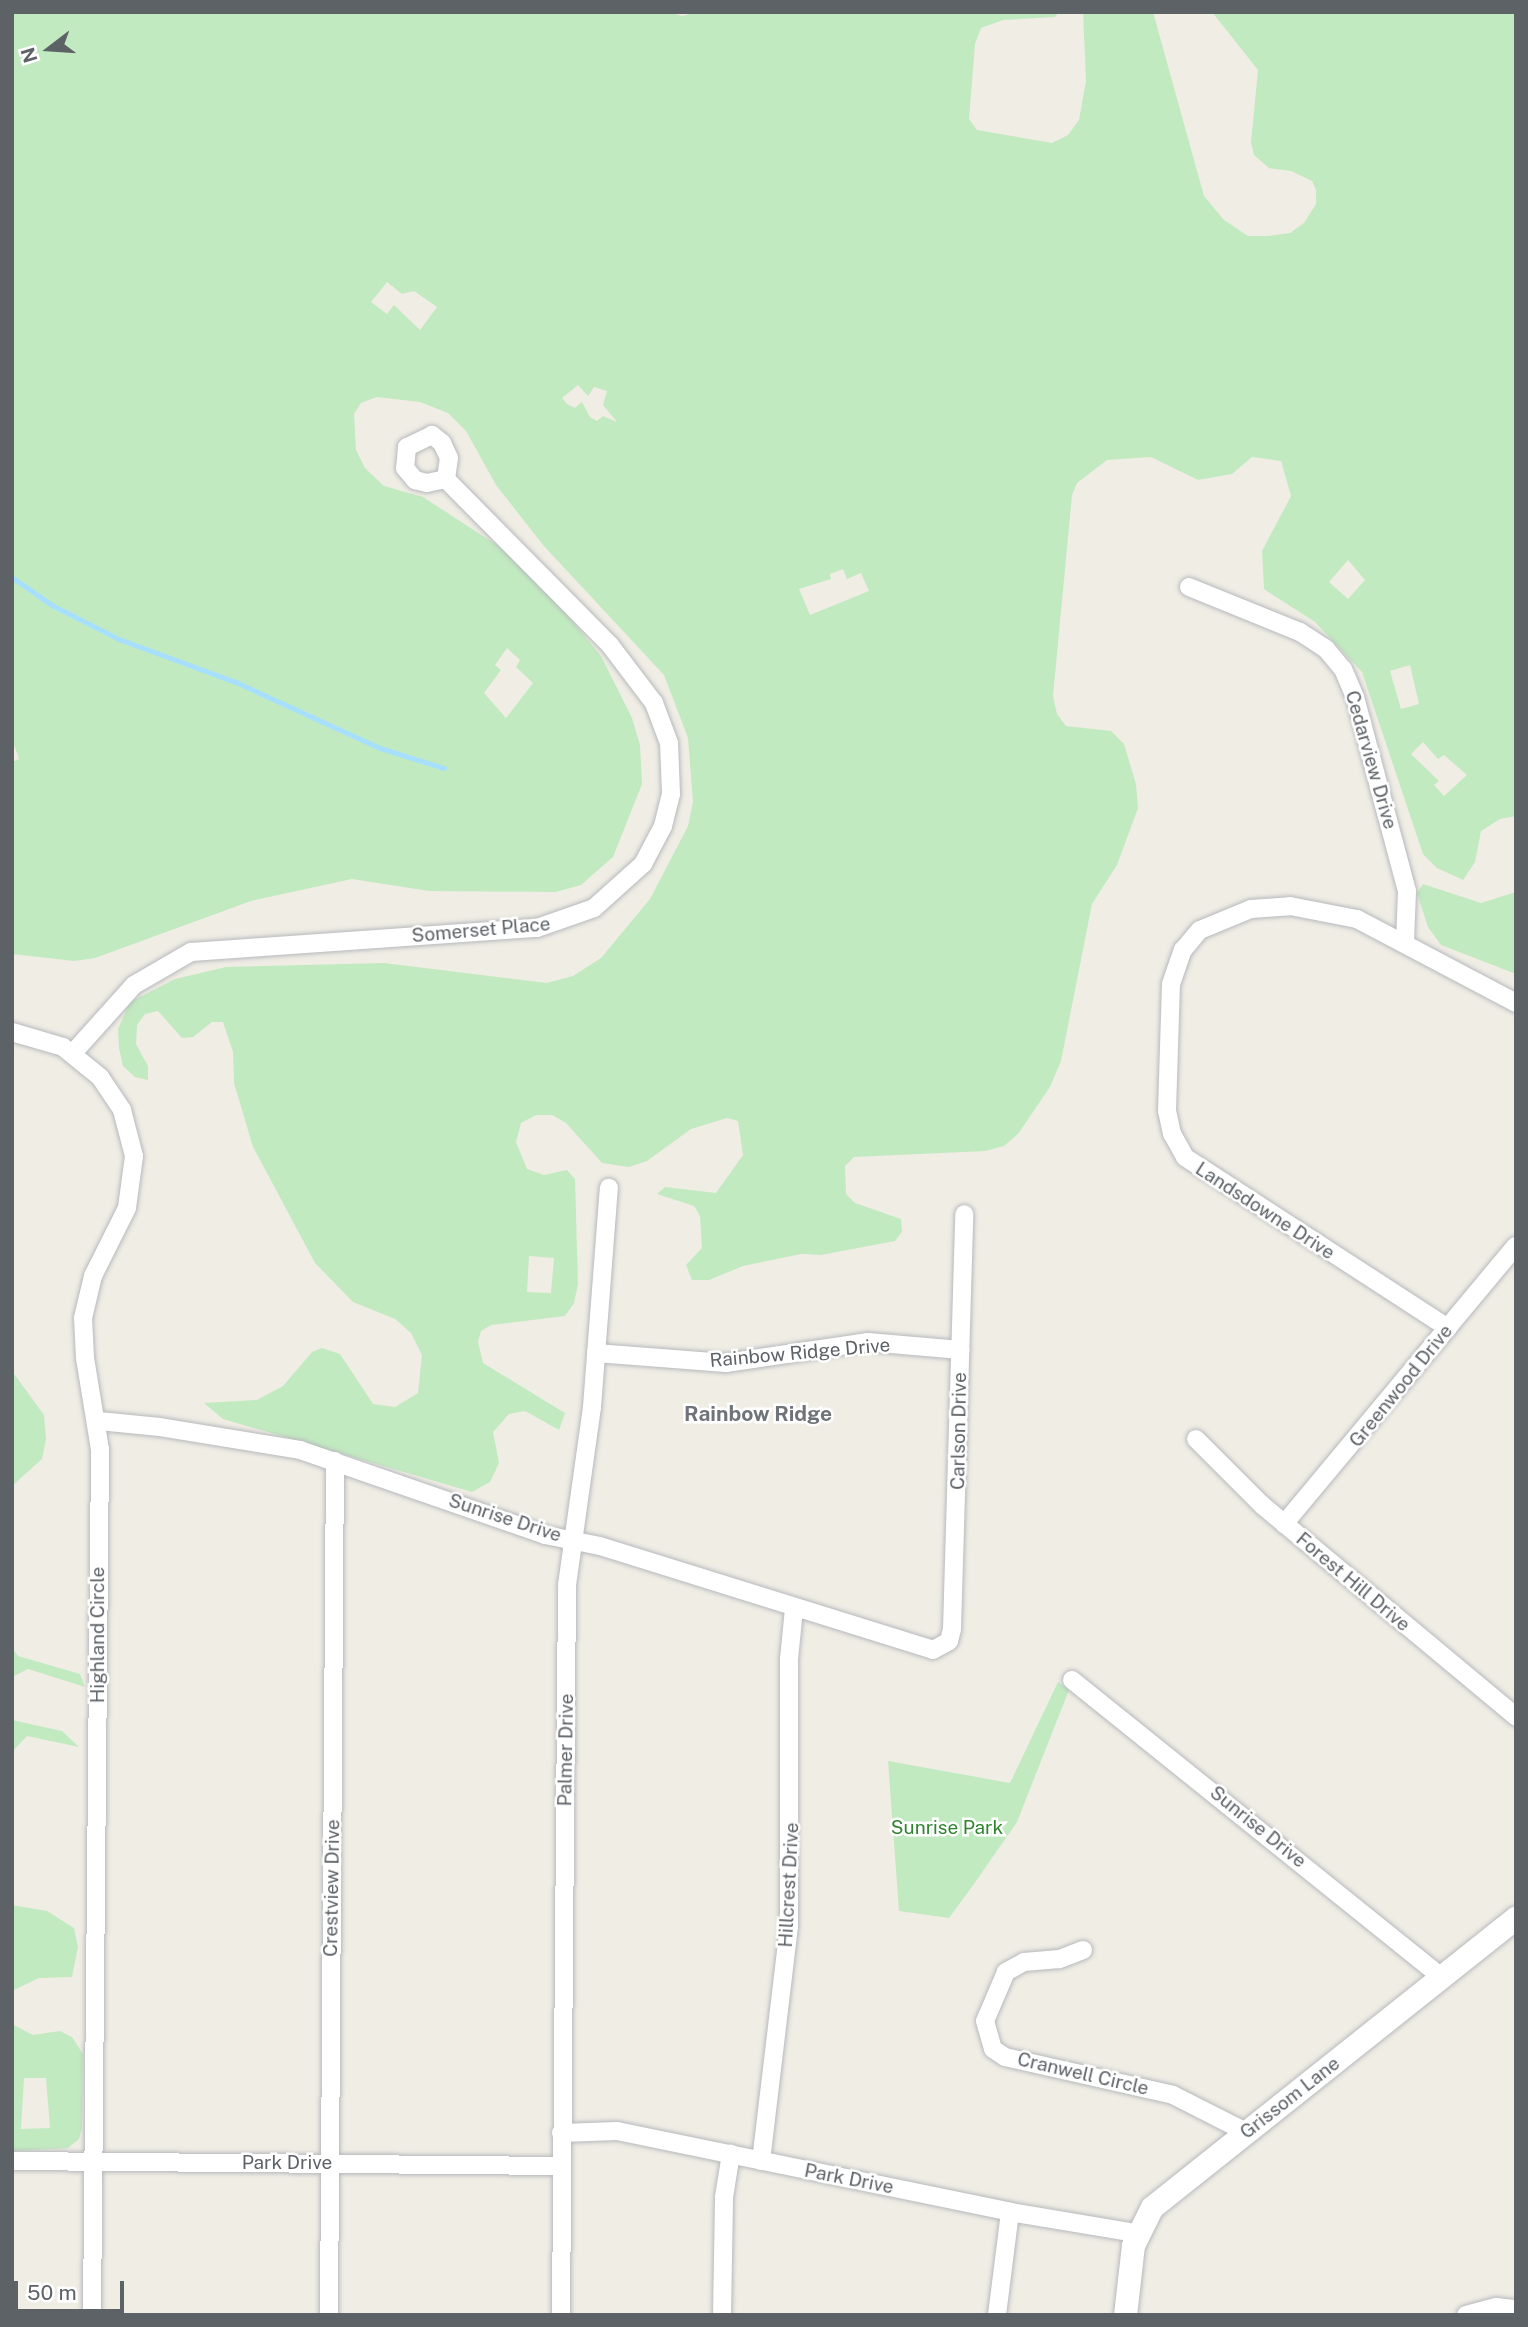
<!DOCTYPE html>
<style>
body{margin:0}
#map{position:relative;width:1528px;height:2327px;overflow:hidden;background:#f0ede5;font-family:"Public Sans",sans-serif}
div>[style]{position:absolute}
.green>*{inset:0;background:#c2eac0}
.stream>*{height:4.5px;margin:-2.25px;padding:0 2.25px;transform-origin:2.25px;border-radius:2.25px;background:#a7dfff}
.roads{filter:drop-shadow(0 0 2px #b6b9bd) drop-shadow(0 0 2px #b6b9bd)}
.minor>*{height:18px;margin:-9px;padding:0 9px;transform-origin:9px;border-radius:9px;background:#fff}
.tertiary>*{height:23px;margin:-11.5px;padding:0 11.5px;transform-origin:11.5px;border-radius:11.5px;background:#fff}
span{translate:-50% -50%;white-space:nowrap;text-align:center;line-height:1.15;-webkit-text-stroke:5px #fff;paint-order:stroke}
.street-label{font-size:19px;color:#5d6267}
.park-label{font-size:19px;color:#2f852d}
.neighbourhood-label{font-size:21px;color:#6e7479;font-weight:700}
.frame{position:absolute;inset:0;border:14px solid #5d6267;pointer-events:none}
.north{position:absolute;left:14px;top:14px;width:70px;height:70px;-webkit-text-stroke:5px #fff;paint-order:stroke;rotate:253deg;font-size:19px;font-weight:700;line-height:28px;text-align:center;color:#5d6267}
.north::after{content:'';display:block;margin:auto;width:24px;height:32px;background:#5d6267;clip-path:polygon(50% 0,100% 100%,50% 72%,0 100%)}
.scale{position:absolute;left:14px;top:2281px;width:110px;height:32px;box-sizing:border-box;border:4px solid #5d6267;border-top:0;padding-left:9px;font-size:21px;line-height:24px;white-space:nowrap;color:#5d6267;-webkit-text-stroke:5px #fff;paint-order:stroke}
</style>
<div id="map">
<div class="green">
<i style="clip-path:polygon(evenodd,12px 12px,671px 12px,682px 16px,698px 12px,1059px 12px,1055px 17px,1003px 20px,981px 28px,975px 44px,969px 119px,977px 130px,1052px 143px,1068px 135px,1079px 120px,1086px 81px,1083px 12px,1153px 12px,1204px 196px,1224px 220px,1248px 236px,1268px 236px,1290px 233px,1304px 223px,1316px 204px,1316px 190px,1312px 181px,1291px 171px,1269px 168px,1254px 155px,1251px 143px,1258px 70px,1212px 12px,1516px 12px,1516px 816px,1500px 819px,1481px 831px,1475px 862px,1463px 880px,1437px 868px,1423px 854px,1362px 672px,1315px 622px,1264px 589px,1262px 551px,1291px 496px,1281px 461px,1252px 457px,1232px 474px,1198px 480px,1151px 457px,1107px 460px,1077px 483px,1072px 495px,1053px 696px,1057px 714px,1066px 726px,1111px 731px,1124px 744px,1136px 784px,1138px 808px,1117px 865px,1092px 904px,1061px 1061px,1050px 1087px,1018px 1134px,1004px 1146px,985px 1151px,854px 1157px,845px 1166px,846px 1194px,855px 1203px,901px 1219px,902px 1232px,895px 1241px,821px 1255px,801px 1254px,743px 1266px,709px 1280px,692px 1280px,686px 1265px,702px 1248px,700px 1216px,694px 1206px,657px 1194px,665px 1187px,716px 1193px,743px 1155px,738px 1121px,727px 1118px,691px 1129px,647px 1161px,629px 1167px,602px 1163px,566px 1123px,552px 1115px,536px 1115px,521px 1123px,516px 1142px,527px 1169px,544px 1175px,567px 1170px,575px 1179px,578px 1284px,574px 1303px,565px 1316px,491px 1325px,481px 1331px,478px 1342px,483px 1363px,565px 1413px,559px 1430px,525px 1411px,509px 1414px,493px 1432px,499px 1463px,490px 1482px,472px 1492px,223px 1419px,204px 1403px,257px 1400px,283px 1386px,312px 1352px,322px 1348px,340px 1354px,373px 1404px,395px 1407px,418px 1393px,422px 1355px,411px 1333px,395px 1319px,353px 1302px,315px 1263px,253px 1147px,234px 1083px,233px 1052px,223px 1022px,212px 1022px,193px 1037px,182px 1038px,158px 1011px,145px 1014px,137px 1025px,136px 1044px,148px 1066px,148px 1080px,135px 1077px,123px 1066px,119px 1048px,118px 1029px,130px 1002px,175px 979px,226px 967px,384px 963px,547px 983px,573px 976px,601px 958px,650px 899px,688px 826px,693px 802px,688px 738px,664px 675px,543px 545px,496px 485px,466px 431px,448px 413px,420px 402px,377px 397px,361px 403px,354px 414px,356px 450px,365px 468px,384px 486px,423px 497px,506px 551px,564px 611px,601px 656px,632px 718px,640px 745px,642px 784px,613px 857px,581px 885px,556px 892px,429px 891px,352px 879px,251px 901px,95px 958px,74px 961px,12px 954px,12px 762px,19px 759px,12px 739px,12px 12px,387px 282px,402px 294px,414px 291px,437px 307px,420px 330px,394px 305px,387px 314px,371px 302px,387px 282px,12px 12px,578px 385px,588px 396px,594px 387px,607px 391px,603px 405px,617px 422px,603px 416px,597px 421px,590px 417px,582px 402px,575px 408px,567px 404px,562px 398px,578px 385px,12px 12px,1348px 560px,1365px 580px,1348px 599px,1329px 582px,1348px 560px,12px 12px,843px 569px,847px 579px,861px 573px,869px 591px,810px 615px,799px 589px,831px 579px,830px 574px,843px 569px,12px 12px,507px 648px,520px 660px,516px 667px,533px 683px,506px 718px,484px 693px,501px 670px,495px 665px,507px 648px,12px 12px,1410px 665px,1419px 704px,1401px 709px,1390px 671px,1410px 665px,12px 12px,1423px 742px,1438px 759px,1444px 755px,1467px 775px,1444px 796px,1434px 785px,1439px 781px,1411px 754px,1423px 742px,12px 12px,529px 1256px,554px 1258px,551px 1293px,527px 1292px,529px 1256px)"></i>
<i style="clip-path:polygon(1423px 884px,1481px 903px,1516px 892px,1516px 974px,1441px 945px,1428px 927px,1417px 893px)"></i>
<i style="clip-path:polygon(12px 1371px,44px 1415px,46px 1439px,42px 1459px,12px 1486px)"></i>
<i style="clip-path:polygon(12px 1648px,18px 1656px,80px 1674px,85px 1687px,28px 1669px,12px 1677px)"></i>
<i style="clip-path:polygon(1058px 1682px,1069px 1690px,1017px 1822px,974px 1884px,949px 1918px,899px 1911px,888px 1761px,1010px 1783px)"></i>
<i style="clip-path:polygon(12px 1720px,62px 1731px,79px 1747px,27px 1736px,12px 1752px)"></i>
<i style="clip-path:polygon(12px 1905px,47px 1911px,74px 1928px,78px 1947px,72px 1977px,39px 1978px,12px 1991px)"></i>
<i style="clip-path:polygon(evenodd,12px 2024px,33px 2035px,60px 2031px,72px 2037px,83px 2054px,82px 2128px,79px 2139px,68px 2148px,12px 2151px,12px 2024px,24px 2078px,46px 2078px,50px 2128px,21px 2129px,24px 2078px)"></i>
</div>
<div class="stream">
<i style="left:12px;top:577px;width:49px;rotate:35deg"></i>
<i style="left:52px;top:605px;width:75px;rotate:26.9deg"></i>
<i style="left:119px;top:639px;width:125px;rotate:20.2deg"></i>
<i style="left:236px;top:682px;width:158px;rotate:24.6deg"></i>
<i style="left:380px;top:748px;width:67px;rotate:17.4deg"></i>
</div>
<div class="roads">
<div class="minor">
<i style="left:1189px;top:587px;width:120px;rotate:22.1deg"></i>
<i style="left:1300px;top:632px;width:31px;rotate:33deg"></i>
<i style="left:1326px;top:649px;width:26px;rotate:50deg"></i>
<i style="left:1343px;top:669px;width:30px;rotate:67deg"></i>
<i style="left:1355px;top:697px;width:201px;rotate:75deg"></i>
<i style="left:1407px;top:891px;width:52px;rotate:92.2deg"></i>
<i style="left:12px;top:1032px;width:53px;rotate:16.4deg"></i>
<i style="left:63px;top:1047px;width:48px;rotate:39deg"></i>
<i style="left:100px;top:1077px;width:40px;rotate:56deg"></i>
<i style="left:122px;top:1110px;width:48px;rotate:75.4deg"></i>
<i style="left:134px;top:1156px;width:52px;rotate:97.7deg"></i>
<i style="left:127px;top:1208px;width:76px;rotate:116.6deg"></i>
<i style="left:93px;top:1276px;width:43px;rotate:103.4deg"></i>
<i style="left:83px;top:1318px;width:40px;rotate:87.1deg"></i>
<i style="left:85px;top:1358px;width:93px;rotate:80.7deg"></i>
<i style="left:100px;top:1450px;width:865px;rotate:90.53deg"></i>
<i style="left:73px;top:1053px;width:91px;rotate:-48.1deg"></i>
<i style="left:134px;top:985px;width:66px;rotate:-30.1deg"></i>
<i style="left:191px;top:952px;width:347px;rotate:-4deg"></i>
<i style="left:537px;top:928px;width:60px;rotate:-19.3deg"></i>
<i style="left:594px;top:908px;width:66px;rotate:-41.9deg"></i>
<i style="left:643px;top:864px;width:43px;rotate:-62.2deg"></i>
<i style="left:663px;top:826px;width:33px;rotate:-76deg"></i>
<i style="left:671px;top:794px;width:51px;rotate:-92.2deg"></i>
<i style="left:669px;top:743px;width:43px;rotate:-110.6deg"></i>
<i style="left:654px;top:703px;width:73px;rotate:-127.2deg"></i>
<i style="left:610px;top:645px;width:233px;rotate:-134.7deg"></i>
<i style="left:446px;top:479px;width:21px;rotate:-82deg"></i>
<i style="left:449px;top:458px;width:17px;rotate:-115deg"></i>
<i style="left:442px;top:443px;width:13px;rotate:-141deg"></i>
<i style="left:432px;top:435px;width:28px;rotate:154deg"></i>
<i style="left:407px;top:447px;width:21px;rotate:95deg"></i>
<i style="left:405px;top:468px;width:16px;rotate:50deg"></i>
<i style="left:415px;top:480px;width:12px;rotate:14deg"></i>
<i style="left:427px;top:483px;width:19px;rotate:-12deg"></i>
<i style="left:1448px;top:1328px;width:314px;rotate:-147deg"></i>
<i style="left:1185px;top:1157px;width:26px;rotate:-119deg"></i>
<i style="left:1172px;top:1134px;width:24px;rotate:-102deg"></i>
<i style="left:1167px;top:1111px;width:127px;rotate:-88.2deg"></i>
<i style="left:1171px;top:984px;width:36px;rotate:-71deg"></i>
<i style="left:1183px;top:950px;width:26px;rotate:-50deg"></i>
<i style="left:1200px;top:930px;width:55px;rotate:-22.4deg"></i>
<i style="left:1251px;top:909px;width:39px;rotate:-4deg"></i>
<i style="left:1290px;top:906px;width:68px;rotate:11deg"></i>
<i style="left:1357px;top:919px;width:180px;rotate:27.8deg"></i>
<i style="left:596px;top:1353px;width:130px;rotate:4.4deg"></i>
<i style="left:726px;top:1363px;width:144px;rotate:-8.4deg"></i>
<i style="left:868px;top:1342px;width:93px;rotate:4.9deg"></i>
<i style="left:99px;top:1421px;width:61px;rotate:5.6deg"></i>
<i style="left:160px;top:1427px;width:142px;rotate:9.3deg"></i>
<i style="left:300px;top:1450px;width:259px;rotate:19.1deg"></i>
<i style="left:545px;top:1535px;width:56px;rotate:11.3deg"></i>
<i style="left:600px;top:1546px;width:349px;rotate:17.3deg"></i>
<i style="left:933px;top:1650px;width:18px;rotate:-29deg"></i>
<i style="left:949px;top:1641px;width:12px;rotate:-76deg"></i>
<i style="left:952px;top:1629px;width:415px;rotate:-88.3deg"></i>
<i style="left:1196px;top:1439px;width:93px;rotate:45deg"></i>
<i style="left:1262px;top:1505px;width:331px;rotate:39.8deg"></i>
<i style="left:1284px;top:1524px;width:362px;rotate:-50.2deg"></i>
<i style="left:1072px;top:1680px;width:474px;rotate:38.8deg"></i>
<i style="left:1083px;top:1950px;width:26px;rotate:159deg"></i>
<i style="left:1059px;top:1959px;width:35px;rotate:175deg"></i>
<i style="left:1024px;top:1962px;width:21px;rotate:151deg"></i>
<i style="left:1006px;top:1972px;width:53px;rotate:113.2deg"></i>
<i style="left:985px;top:2021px;width:29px;rotate:74deg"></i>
<i style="left:993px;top:2049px;width:14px;rotate:34deg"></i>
<i style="left:1005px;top:2057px;width:172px;rotate:12.7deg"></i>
<i style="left:1173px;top:2095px;width:82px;rotate:26.9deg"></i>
<i style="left:561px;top:2133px;width:56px;rotate:-2deg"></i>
<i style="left:617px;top:2131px;width:401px;rotate:11.6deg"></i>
<i style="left:1010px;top:2212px;width:128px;rotate:9.5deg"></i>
<i style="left:12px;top:2161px;width:549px;rotate:0.52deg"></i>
<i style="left:761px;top:2161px;width:237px;rotate:-83.2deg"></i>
<i style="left:789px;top:1926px;width:267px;rotate:-90deg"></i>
<i style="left:789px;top:1659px;width:50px;rotate:-84.3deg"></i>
<i style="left:329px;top:2315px;width:854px;rotate:-89.6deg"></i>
<i style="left:561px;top:2315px;width:730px;rotate:-89.53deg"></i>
<i style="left:567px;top:1585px;width:180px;rotate:-82deg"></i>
<i style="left:592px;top:1407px;width:220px;rotate:-85.6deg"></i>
<i style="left:722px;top:2315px;width:118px;rotate:-89deg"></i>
<i style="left:724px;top:2197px;width:44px;rotate:-80.8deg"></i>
<i style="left:997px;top:2315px;width:104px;rotate:-82.8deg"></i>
<i style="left:1466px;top:2315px;width:31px;rotate:-15deg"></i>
<i style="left:1496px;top:2307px;width:20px;rotate:6deg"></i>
</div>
<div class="tertiary">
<i style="left:1125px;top:2315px;width:70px;rotate:-83.5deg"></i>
<i style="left:1133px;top:2245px;width:42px;rotate:-63.4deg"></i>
<i style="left:1152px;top:2207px;width:465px;rotate:-38.5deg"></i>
</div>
</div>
<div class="street-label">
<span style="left:1371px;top:760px;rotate:74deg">Cedarview Drive</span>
<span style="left:481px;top:930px;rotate:-5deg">Somerset Place</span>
<span style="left:1265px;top:1211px;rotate:33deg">Landsdowne Drive</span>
<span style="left:800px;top:1353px;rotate:-5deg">Rainbow Ridge Drive</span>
<span style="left:1401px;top:1386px;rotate:-51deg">Greenwood Drive</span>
<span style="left:959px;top:1431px;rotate:-89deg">Carlson Drive</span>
<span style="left:505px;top:1518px;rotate:18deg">Sunrise Drive</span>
<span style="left:1353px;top:1582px;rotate:40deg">Forest Hill Drive</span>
<span style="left:98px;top:1635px;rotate:-90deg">Highland Circle</span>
<span style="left:566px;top:1750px;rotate:-89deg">Palmer Drive</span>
<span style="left:1258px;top:1827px;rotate:39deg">Sunrise Drive</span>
<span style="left:789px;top:1885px;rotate:-87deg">Hillcrest Drive</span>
<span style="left:332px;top:1888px;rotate:-89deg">Crestview Drive</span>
<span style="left:1083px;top:2074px;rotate:13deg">Cranwell Circle</span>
<span style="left:1290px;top:2098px;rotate:-38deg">Grissom Lane</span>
<span style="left:287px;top:2163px">Park Drive</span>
<span style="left:849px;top:2179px;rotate:11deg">Park Drive</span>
</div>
<div class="park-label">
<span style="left:947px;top:1828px">Sunrise Park</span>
</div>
<div class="neighbourhood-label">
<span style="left:758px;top:1414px">Rainbow Ridge</span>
</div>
<div class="frame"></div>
<div class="north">N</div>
<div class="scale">50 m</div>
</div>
